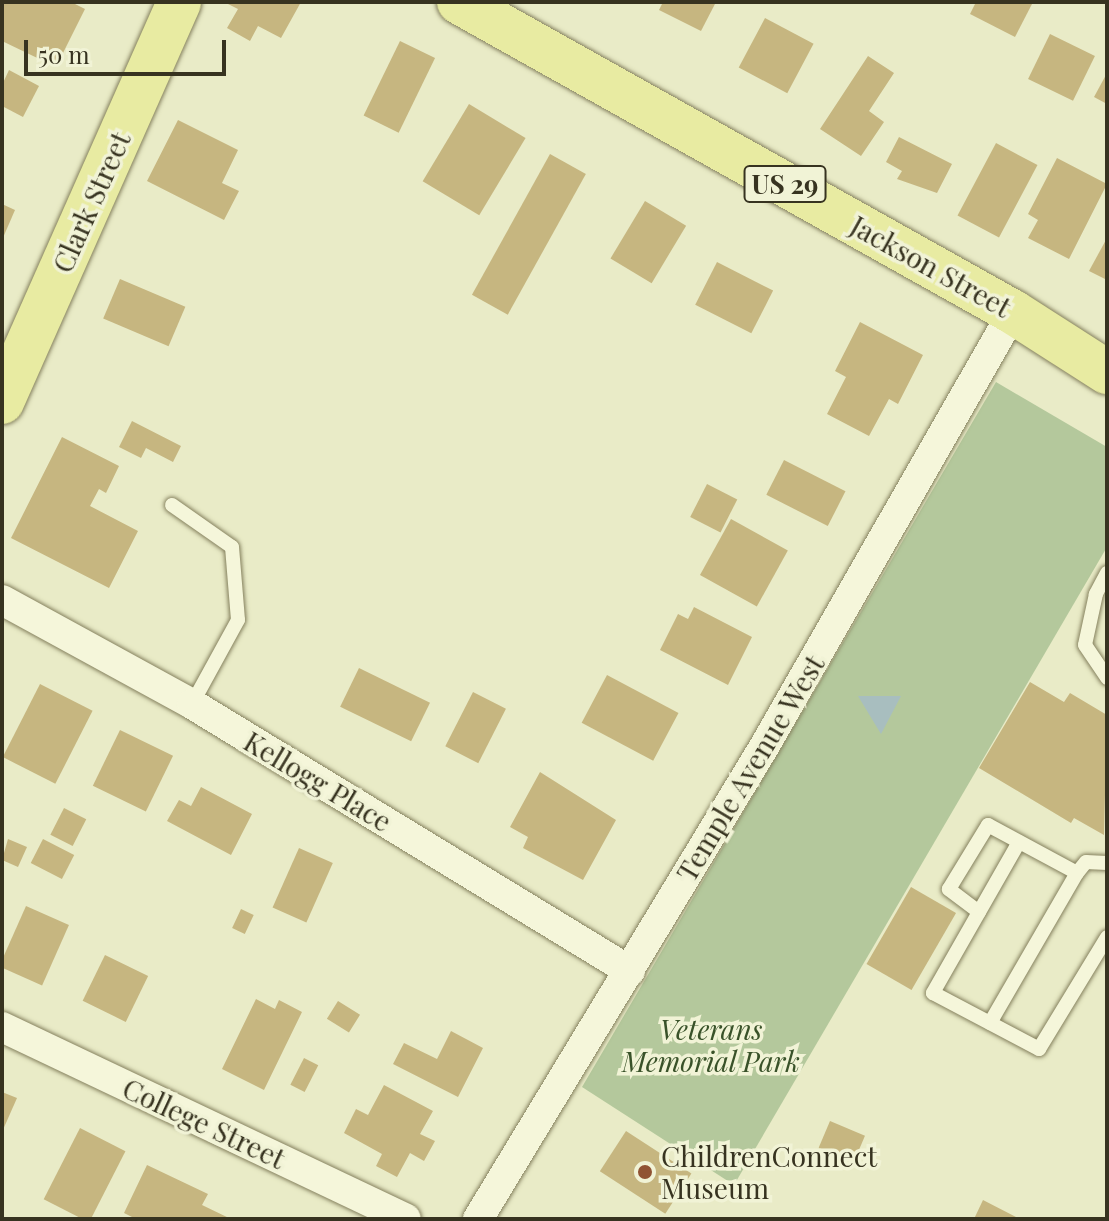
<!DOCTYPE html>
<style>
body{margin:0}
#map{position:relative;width:1109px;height:1221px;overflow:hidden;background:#e9ebc7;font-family:"Playfair Display",serif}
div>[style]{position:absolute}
.green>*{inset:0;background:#b4c89c}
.water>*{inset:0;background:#a8bebf}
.building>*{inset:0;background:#c6b680;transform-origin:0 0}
.roads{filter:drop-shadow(0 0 2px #85815e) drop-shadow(0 0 2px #85815e)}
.service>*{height:14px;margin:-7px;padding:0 7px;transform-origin:7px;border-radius:7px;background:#f5f6da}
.minor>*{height:30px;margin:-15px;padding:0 15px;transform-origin:15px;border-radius:15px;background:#f5f6da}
.primary>*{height:44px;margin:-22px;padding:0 22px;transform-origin:22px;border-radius:22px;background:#e8eba2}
.dots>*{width:22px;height:22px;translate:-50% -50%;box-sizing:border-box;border:4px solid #f1f3d6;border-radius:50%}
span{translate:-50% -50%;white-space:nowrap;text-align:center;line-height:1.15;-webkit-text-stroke:7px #f1f3d6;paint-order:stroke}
.shield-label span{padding:2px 6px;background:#f1f3d6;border:2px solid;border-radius:6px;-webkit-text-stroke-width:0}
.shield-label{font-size:26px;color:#373320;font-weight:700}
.street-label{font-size:28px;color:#373320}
.park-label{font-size:28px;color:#395229;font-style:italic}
.poi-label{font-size:28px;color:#373320}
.left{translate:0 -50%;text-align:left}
.frame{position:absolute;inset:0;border:4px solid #373320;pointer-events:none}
.scale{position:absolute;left:24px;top:40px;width:202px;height:36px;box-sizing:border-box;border:4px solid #373320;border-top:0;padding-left:10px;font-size:24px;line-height:28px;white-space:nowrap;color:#373320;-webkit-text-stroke:6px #f1f3d6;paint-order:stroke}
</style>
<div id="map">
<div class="green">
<i style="clip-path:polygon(996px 382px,1107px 447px,1107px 547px,734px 1185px,582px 1087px)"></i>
</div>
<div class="water">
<i style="clip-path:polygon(858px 696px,901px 696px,881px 734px)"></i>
</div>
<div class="building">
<i style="clip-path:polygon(2px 2px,71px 2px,85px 9px,56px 67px,2px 41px)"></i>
<i style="clip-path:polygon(224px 2px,301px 2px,281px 38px,258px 26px,250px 41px,227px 28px,238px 9px)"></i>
<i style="clip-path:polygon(663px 2px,716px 2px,701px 31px,659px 10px)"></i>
<i style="clip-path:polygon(976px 2px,1027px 2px,1032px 4px,1015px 37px,970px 14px)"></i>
<i style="left:765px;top:18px;width:55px;height:56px;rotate:28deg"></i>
<i style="left:1050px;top:34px;width:50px;height:50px;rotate:26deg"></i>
<i style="left:400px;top:41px;width:39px;height:83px;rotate:26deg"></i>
<i style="clip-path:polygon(868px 56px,894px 73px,869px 111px,884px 122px,861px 156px,820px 129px)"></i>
<i style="clip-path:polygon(9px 70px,39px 86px,23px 117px,2px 106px,2px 85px)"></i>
<i style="clip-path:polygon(1107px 73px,1107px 104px,1094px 97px)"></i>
<i style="left:469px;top:104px;width:66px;height:90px;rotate:31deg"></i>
<i style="clip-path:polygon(178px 120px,238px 150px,222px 183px,239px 191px,224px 220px,147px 181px)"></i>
<i style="clip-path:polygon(899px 137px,952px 164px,937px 193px,897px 179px,902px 171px,886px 162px)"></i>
<i style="left:996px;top:143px;width:47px;height:82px;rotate:28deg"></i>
<i style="left:550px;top:154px;width:41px;height:161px;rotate:29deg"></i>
<i style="clip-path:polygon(1057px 158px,1107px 184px,1069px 259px,1028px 238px,1038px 220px,1028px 214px)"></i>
<i style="left:645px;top:201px;width:48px;height:67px;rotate:31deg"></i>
<i style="clip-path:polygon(2px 204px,15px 210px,2px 240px)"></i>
<i style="clip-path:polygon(1107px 238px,1107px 280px,1089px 271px)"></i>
<i style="left:717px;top:262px;width:63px;height:48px;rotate:27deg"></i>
<i style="left:120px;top:279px;width:71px;height:43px;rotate:23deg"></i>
<i style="clip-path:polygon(860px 322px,923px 355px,898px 404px,889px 399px,869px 436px,827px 414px,846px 377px,835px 371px)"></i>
<i style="clip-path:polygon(132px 421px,181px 446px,173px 462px,146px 448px,141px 458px,119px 447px)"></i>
<i style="clip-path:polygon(62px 437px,119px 466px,106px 493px,99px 489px,90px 506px,138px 531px,109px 588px,11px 538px)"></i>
<i style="left:784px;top:460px;width:69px;height:39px;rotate:27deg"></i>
<i style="left:707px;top:484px;width:34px;height:37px;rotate:27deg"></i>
<i style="left:731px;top:519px;width:65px;height:64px;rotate:29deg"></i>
<i style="clip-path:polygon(694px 607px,752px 637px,728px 685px,660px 650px,678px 614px,688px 619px)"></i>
<i style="left:359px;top:668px;width:79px;height:43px;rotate:26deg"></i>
<i style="left:607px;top:675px;width:81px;height:54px;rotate:28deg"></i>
<i style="clip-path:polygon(1030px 682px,1064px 702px,1070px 693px,1107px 715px,1104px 835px,1074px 818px,1071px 823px,979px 768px)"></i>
<i style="left:40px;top:684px;width:59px;height:82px;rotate:27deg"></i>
<i style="left:473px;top:692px;width:37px;height:61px;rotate:27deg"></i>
<i style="left:120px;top:730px;width:59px;height:62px;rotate:26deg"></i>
<i style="clip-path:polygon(540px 772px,616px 820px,583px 880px,523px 848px,528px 837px,510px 827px)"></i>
<i style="clip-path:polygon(201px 787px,252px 814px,231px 855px,167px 821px,179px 800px,191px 806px)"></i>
<i style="left:64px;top:808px;width:25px;height:30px;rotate:27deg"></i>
<i style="clip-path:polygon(8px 839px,27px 847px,18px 867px,2px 860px)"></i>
<i style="left:43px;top:839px;width:35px;height:27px;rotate:27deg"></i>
<i style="left:299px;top:848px;width:37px;height:65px;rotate:24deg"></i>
<i style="left:911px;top:887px;width:52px;height:89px;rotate:30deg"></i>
<i style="left:26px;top:906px;width:47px;height:66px;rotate:24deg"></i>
<i style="left:241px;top:909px;width:14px;height:21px;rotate:25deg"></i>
<i style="left:105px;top:955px;width:48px;height:51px;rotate:26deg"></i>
<i style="clip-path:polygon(256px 999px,275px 1009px,279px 1000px,302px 1012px,264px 1090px,222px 1069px)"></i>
<i style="left:338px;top:1001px;width:26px;height:21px;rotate:32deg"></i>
<i style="clip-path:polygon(451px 1031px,483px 1048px,458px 1097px,393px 1064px,404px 1043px,437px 1059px)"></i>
<i style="left:304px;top:1058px;width:16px;height:30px;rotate:27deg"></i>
<i style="clip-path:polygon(384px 1085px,433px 1111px,420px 1134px,435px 1141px,424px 1161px,410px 1153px,397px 1177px,376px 1166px,382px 1154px,344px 1133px,356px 1109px,368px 1115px)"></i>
<i style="clip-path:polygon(2px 1092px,17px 1098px,2px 1132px)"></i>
<i style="left:830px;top:1121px;width:38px;height:29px;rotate:23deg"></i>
<i style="left:80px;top:1128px;width:51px;height:80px;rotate:27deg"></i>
<i style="left:626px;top:1131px;width:78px;height:48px;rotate:33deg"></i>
<i style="clip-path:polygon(147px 1165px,208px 1194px,202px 1205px,231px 1219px,136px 1219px,124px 1213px)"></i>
<i style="clip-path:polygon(983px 1200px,1016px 1217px,1015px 1219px,974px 1219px)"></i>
</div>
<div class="roads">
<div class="service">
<i style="left:172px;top:505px;width:73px;rotate:35deg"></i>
<i style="left:232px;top:547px;width:73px;rotate:85.3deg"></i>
<i style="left:238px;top:620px;width:96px;rotate:118.7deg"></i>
<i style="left:1107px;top:573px;width:24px;rotate:118deg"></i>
<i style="left:1096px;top:594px;width:52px;rotate:102.2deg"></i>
<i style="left:1085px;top:645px;width:40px;rotate:56deg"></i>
<i style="left:1019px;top:842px;width:174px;rotate:119.7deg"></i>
<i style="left:933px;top:993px;width:120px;rotate:27.8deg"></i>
<i style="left:1039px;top:1049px;width:131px;rotate:-58.7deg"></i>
<i style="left:979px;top:912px;width:38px;rotate:-143deg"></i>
<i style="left:949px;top:889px;width:75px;rotate:-58.6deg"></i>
<i style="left:988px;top:825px;width:101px;rotate:28.3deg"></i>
<i style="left:1077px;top:873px;width:14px;rotate:-51deg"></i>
<i style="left:1086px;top:862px;width:21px;rotate:3deg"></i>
<i style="left:990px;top:1023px;width:173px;rotate:-59.9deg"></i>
</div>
<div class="minor">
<i style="left:2px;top:600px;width:217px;rotate:28.7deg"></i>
<i style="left:192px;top:704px;width:513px;rotate:31.37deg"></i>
<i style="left:2px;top:1027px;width:447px;rotate:25.4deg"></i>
<i style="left:478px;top:1219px;width:552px;rotate:-58.79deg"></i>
<i style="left:764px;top:747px;width:501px;rotate:-60.21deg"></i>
</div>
<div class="primary">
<i style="left:459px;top:2px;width:635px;rotate:29.23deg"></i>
<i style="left:1013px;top:312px;width:112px;rotate:32.6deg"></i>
<i style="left:2px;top:402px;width:437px;rotate:-66.1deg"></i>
</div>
</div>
<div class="dots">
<i style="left:645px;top:1172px;background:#905333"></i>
</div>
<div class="shield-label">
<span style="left:785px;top:184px">US 29</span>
</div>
<div class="street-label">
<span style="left:91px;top:202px;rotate:-66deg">Clark Street</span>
<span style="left:931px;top:266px;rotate:29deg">Jackson Street</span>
<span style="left:750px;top:768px;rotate:-59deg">Temple Avenue West</span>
<span style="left:318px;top:781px;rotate:31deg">Kellogg Place</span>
<span style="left:204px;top:1123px;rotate:25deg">College Street</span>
</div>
<div class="park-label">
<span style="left:711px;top:1045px">Veterans<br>Memorial Park</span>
</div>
<div class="poi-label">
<span class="left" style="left:661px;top:1172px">ChildrenConnect<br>Museum</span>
</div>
<div class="frame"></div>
<div class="scale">50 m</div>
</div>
